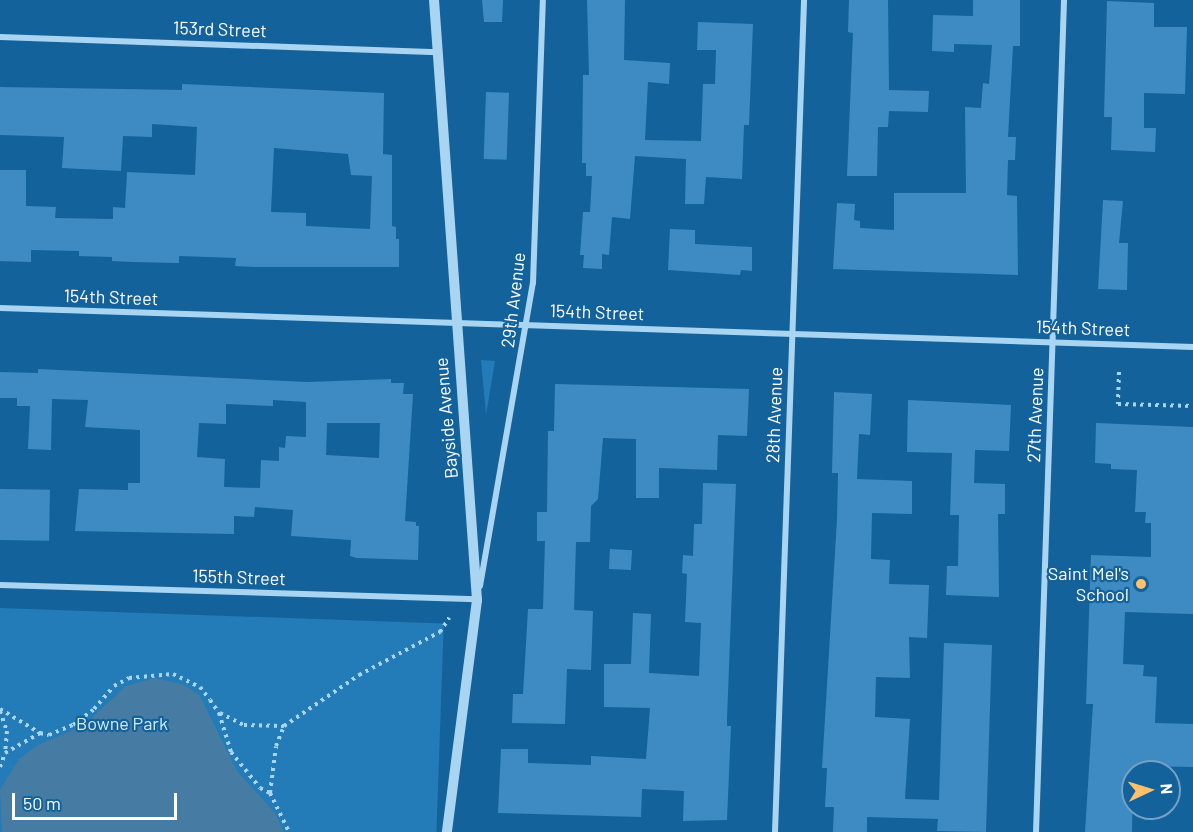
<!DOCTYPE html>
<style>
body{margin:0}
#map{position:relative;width:1193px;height:832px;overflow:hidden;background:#14629b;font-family:Barlow,sans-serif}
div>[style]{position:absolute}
.green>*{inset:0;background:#237bb8;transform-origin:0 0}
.water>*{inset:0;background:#467ca4}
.building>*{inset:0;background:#3d8bc2;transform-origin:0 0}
.path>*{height:4px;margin-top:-2px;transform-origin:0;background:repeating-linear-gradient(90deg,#a9d5f3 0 3px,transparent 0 7.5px)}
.minor>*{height:6px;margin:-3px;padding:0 3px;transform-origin:3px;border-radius:3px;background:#a9d5f3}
.tertiary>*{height:10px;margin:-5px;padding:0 5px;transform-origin:5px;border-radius:5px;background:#a9d5f3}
.dots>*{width:16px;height:16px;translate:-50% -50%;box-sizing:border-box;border:3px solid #14629b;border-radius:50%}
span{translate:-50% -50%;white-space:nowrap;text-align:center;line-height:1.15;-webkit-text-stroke:4.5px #14629b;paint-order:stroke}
.street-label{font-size:18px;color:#fff}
.poi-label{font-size:18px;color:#fff}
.right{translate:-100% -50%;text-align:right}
.park-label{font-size:18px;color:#d2ebfd}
.north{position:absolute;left:1121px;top:760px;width:60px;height:60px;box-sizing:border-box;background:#14629b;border:2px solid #72a1c3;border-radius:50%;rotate:86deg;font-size:16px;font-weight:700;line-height:24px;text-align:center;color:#fff}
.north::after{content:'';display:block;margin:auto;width:21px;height:27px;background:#ffc06c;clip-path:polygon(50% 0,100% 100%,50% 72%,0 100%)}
.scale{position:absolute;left:12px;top:793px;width:165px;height:27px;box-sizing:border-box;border:3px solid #fff;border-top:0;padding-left:8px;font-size:18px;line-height:21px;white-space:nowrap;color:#fff;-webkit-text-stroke:4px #14629b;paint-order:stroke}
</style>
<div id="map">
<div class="green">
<i style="clip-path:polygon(481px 360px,495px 361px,486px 415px)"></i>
<i style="left:0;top:608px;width:444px;height:224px;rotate:2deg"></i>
</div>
<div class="water">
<i style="clip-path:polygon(155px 678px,185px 685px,200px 696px,237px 771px,275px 813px,284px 832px,2px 832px,0 790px,19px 759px,38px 745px,83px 726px,126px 686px)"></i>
</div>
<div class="building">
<i style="clip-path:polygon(482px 0,503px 0,502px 22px,484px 22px)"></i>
<i style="clip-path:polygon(587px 0,625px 0,624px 60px,670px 63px,669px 84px,648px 82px,645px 140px,701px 141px,703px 84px,715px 84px,716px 50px,697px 50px,698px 22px,753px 24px,749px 125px,744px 125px,742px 179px,706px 177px,704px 204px,685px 204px,686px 159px,635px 156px,630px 219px,612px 217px,609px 255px,602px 254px,602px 269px,583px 268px,584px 255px,580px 255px,583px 212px,590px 212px,592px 176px,586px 176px,586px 163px,582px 163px,583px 75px,589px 75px)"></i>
<i style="clip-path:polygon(849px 0,888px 0,889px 90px,929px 91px,928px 112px,889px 111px,888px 127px,878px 127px,877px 176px,847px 176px,853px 33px,848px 32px)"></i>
<i style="clip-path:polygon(973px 0,1020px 0,1020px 46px,1013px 46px,1008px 137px,1016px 137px,1015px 160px,1008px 160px,1007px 195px,1017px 196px,1018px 275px,833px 269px,837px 203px,855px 204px,854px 220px,860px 221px,860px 228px,894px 230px,894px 193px,966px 193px,965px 107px,981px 108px,983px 83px,989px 84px,992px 45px,954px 44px,954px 52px,932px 51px,933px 15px,973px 16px)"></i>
<i style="clip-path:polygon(1107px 1px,1154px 3px,1154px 27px,1187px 27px,1185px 94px,1144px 93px,1144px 128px,1156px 128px,1155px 152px,1111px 150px,1112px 117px,1104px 117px)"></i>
<i style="clip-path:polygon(evenodd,182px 84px,384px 93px,383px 154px,392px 155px,392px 226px,396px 227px,396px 239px,399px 239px,399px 267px,254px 267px,235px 266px,236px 258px,179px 256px,179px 263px,133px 262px,112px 261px,112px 257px,79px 256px,79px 251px,31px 250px,31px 262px,0 261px,0 170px,26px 170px,26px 206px,56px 207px,55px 218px,113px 219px,113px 207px,125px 208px,127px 172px,195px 175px,197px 127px,152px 124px,152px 137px,123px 136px,121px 171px,62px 168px,64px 137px,0 135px,0 87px,182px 90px,182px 84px,274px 148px,348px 154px,351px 175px,372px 176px,370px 229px,306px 226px,306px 213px,271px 212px,274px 148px)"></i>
<i style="left:486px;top:92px;width:23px;height:67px;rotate:2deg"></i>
<i style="clip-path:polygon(1103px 200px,1123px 201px,1119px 243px,1128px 243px,1127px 290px,1098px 289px)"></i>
<i style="clip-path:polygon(670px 229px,695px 230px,695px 244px,752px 247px,752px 271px,741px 270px,740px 275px,668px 270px)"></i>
<i style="clip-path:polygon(evenodd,38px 369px,307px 382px,391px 379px,391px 383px,404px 383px,403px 394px,413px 394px,405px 521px,416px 522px,416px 526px,419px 526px,418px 560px,357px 558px,350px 556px,351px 540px,291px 536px,293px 510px,255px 507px,254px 517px,234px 516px,234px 534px,75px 531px,79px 489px,128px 490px,128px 483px,140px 483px,140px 430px,85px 427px,88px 400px,52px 399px,51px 450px,28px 449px,30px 406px,17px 406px,17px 398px,0 398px,0 372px,38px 373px,38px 369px,273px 400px,306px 402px,306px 437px,286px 436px,285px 448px,279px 447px,279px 461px,261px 460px,260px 488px,224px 487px,225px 459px,197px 457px,199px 423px,226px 424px,226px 404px,273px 406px,273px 400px,38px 369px,327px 423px,380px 423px,379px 458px,326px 455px,327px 423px)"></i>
<i style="clip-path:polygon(555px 384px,749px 389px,747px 436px,718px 435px,717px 470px,659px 468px,659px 498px,636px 498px,636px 439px,603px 438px,598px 499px,591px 506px,590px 542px,576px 542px,574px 610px,593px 611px,591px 670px,567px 669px,565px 724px,512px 723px,513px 694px,523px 694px,528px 609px,543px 609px,545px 541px,537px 541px,537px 512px,547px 512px,548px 431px,554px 431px)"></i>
<i style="clip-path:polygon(834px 392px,872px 394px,870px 435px,859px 434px,857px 479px,912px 481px,912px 514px,872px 513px,871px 559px,890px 560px,889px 584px,929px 585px,927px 638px,909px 637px,910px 678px,876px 677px,875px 717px,910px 719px,905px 799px,939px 800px,944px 643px,992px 645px,986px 832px,937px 831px,938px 819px,867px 817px,867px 832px,833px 832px,834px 807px,825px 807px,827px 768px,822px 768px,837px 519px,838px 473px,832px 473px)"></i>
<i style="clip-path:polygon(908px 400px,1011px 405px,1009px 451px,975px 450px,974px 483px,1005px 484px,1005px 514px,998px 514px,999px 597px,946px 595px,947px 566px,958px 566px,959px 515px,950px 515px,952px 453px,907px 452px)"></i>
<i style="clip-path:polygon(1096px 423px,1193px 427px,1193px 614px,1125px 612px,1123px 664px,1144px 665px,1143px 676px,1157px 677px,1155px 723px,1193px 724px,1193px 767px,1136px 766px,1133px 772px,1132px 832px,1085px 832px,1093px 704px,1086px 704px,1091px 555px,1151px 557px,1151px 523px,1145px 523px,1146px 512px,1135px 512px,1137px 470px,1111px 469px,1111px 464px,1095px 463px)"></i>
<i style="clip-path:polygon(703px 483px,736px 484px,727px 719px,727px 726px,731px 726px,727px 820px,683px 821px,684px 791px,642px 789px,641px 817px,498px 813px,501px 749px,528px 749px,528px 763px,591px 765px,591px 756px,646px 759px,650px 708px,604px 707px,604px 664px,631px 664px,633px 613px,651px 614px,649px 673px,699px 676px,701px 623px,685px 622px,687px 574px,682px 573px,683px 555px,693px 556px,694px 524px,702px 524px)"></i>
<i style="left:0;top:489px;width:50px;height:51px;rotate:1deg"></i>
<i style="left:610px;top:549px;width:22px;height:20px;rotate:3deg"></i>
</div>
<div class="path">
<i style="left:1119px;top:372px;width:32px;rotate:92deg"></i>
<i style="left:1118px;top:404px;width:75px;rotate:1.5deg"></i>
<i style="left:0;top:709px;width:47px;rotate:31deg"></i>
<i style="left:0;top:711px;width:21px;rotate:71deg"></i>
<i style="left:7px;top:731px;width:22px;rotate:95deg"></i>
<i style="left:220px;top:713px;width:27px;rotate:27deg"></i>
<i style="left:244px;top:725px;width:40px;rotate:1.4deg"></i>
<i style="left:284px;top:726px;width:91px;rotate:-34.2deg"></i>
<i style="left:359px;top:675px;width:92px;rotate:-28deg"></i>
<i style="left:440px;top:632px;width:17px;rotate:-57deg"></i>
<i style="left:0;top:767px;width:15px;rotate:-70deg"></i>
<i style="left:5px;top:753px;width:40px;rotate:-29.7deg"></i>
<i style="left:40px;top:733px;width:9px;rotate:13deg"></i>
<i style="left:49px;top:735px;width:26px;rotate:-23deg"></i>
<i style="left:73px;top:725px;width:26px;rotate:-37deg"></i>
<i style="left:94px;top:709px;width:30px;rotate:-49deg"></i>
<i style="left:114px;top:686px;width:17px;rotate:-28deg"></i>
<i style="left:129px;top:678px;width:44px;rotate:-5.2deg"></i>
<i style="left:173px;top:674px;width:30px;rotate:26deg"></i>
<i style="left:200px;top:687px;width:16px;rotate:52deg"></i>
<i style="left:210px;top:700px;width:16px;rotate:55deg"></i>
<i style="left:219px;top:713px;width:41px;rotate:72.9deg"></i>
<i style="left:231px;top:752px;width:46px;rotate:51.1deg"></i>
<i style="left:260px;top:788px;width:11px;rotate:27deg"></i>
<i style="left:270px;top:793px;width:43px;rotate:64deg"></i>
<i style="left:270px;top:793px;width:47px;rotate:-82.7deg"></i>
<i style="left:276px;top:746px;width:22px;rotate:-68deg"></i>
</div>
<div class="minor">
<i style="left:0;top:37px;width:438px;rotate:2deg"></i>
<i style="left:0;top:308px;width:1194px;rotate:1.87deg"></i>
<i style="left:0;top:585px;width:477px;rotate:1.7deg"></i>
<i style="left:480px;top:586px;width:308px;rotate:-80.1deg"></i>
<i style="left:533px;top:283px;width:283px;rotate:-88deg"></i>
<i style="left:775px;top:832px;width:833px;rotate:-88deg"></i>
<i style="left:1036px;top:832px;width:832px;rotate:-88.07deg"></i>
</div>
<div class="tertiary">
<i style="left:434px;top:0;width:602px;rotate:85.9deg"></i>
<i style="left:477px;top:600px;width:234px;rotate:97.4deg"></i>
</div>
<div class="dots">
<i style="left:1141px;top:584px;background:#ffc06c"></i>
</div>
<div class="street-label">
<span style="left:220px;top:29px;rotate:2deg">153rd Street</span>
<span style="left:111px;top:297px;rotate:2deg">154th Street</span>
<span style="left:513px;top:300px;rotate:-83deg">29th Avenue</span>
<span style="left:597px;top:312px;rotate:2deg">154th Street</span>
<span style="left:1083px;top:328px;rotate:2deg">154th Street</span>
<span style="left:774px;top:415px;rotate:-88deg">28th Avenue</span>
<span style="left:1035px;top:415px;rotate:-88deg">27th Avenue</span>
<span style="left:446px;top:418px;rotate:-95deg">Bayside Avenue</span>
<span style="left:239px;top:577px;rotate:2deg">155th Street</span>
</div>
<div class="poi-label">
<span class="right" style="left:1129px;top:584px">Saint Mel's<br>School</span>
</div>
<div class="park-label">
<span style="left:122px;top:723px">Bowne Park</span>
</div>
<div class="north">N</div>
<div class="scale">50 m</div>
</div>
